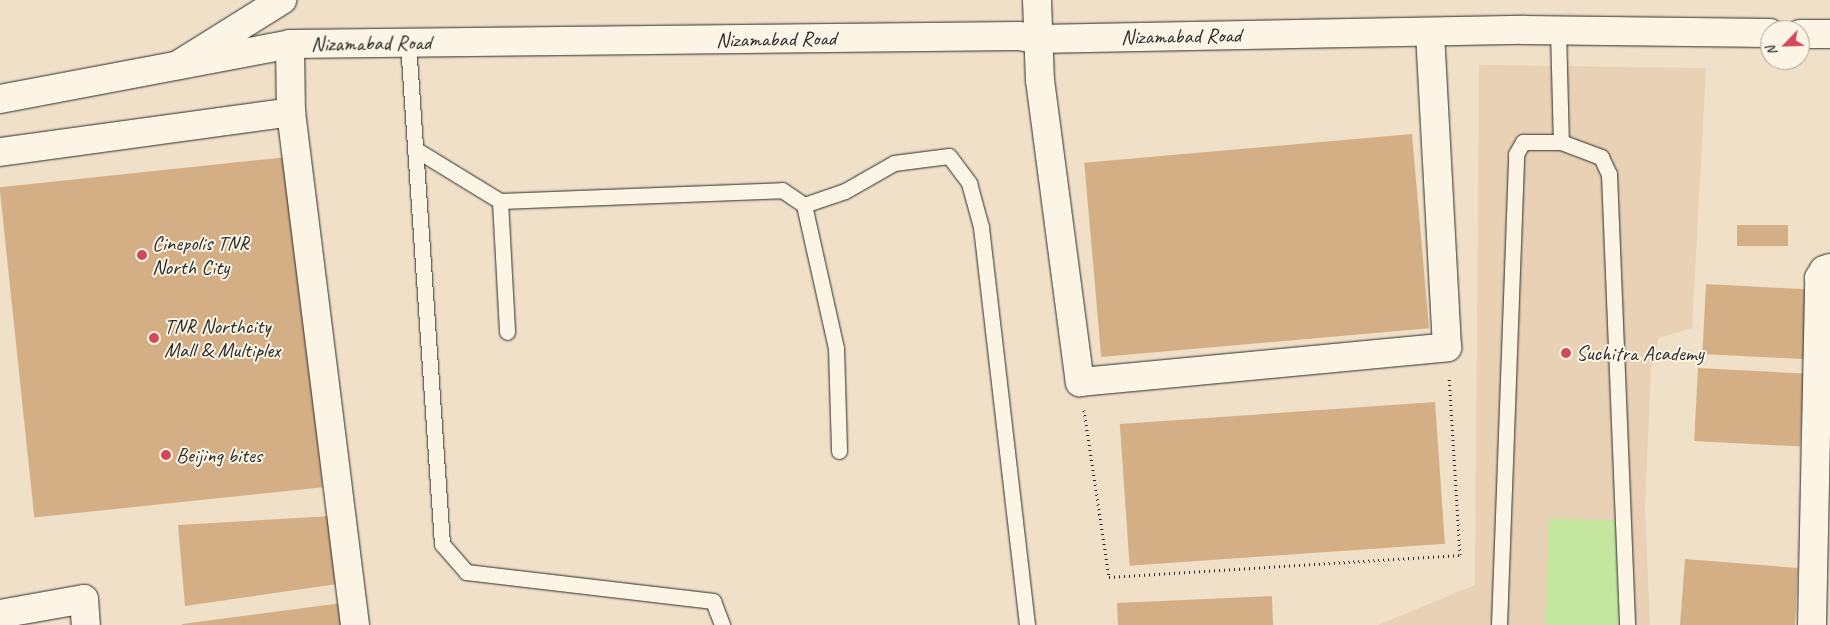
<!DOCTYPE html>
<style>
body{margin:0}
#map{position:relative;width:1830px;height:625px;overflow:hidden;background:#f0e0c8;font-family:Caveat,sans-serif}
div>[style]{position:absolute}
.built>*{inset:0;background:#e8d1b4}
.green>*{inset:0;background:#c5e69f;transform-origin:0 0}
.building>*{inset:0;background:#d4af86;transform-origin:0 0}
.path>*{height:3px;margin-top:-1.5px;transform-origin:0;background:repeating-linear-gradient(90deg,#2b2b2b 0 1px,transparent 0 5px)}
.roads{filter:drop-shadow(0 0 1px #2b2b2b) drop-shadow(0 0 1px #2b2b2b)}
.service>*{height:15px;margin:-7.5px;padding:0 7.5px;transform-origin:7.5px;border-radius:7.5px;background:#fcf5e5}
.minor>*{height:28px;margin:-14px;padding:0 14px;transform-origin:14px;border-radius:14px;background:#fcf5e5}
.secondary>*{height:28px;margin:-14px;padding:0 14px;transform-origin:14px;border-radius:14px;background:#fcf5e5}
.trunk>*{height:28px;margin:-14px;padding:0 14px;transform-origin:14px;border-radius:14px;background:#fcf5e5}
.dots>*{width:14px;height:14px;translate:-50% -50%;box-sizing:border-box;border:2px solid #fcf5e5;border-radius:50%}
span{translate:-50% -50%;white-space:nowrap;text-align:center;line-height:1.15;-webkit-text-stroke:4px #fcf5e5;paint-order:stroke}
.street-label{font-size:21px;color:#2b2b2b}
.poi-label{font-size:21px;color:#2b2b2b}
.left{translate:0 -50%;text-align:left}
.north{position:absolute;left:1760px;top:20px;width:50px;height:50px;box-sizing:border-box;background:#fcf5e5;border:1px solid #a8a49b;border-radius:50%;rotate:246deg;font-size:14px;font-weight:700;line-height:20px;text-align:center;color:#2b2b2b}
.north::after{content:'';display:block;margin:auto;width:18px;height:22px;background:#d1495b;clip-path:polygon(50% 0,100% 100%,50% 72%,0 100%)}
</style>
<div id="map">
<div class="built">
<i style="clip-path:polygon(1479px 65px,1706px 68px,1692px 328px,1659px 338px,1651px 368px,1645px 507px,1650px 625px,1378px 625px,1475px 585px)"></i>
</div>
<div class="green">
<i style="left:1549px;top:518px;width:73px;height:107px;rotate:2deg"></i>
</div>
<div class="building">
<i style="left:1412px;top:134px;width:195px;height:329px;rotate:85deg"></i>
<i style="left:288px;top:157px;width:332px;height:290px;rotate:84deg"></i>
<i style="left:1737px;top:225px;width:51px;height:21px"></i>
<i style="left:1706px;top:284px;width:108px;height:70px;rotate:3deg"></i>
<i style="left:1698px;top:368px;width:106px;height:73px;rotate:3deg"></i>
<i style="left:1435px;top:402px;width:142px;height:316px;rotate:86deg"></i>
<i style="clip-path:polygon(331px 516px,344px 583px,185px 606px,178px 525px)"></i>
<i style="clip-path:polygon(1685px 559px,1798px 568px,1795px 625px,1680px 625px)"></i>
<i style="clip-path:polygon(1272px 596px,1273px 625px,1118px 625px,1117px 603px)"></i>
<i style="clip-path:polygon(342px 603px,345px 625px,182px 625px,182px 624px)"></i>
</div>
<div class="path">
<i style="left:1084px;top:410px;width:169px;rotate:81.5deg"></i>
<i style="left:1109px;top:577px;width:352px;rotate:-3.6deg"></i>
<i style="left:1460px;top:555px;width:178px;rotate:-93.5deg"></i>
</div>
<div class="roads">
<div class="service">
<i style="left:1558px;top:30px;width:112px;rotate:88.5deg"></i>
<i style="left:408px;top:43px;width:502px;rotate:86.12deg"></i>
<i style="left:442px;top:544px;width:37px;rotate:49deg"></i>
<i style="left:466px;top:572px;width:249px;rotate:6.7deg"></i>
<i style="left:713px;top:601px;width:26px;rotate:69deg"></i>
<i style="left:415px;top:149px;width:100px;rotate:31.5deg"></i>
<i style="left:500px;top:201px;width:282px;rotate:-2.2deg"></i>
<i style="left:782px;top:190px;width:27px;rotate:34deg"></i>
<i style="left:804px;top:205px;width:147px;rotate:77.4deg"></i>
<i style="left:836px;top:348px;width:103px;rotate:88.3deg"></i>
<i style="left:500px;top:201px;width:131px;rotate:86.9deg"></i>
<i style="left:804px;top:205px;width:43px;rotate:-18.9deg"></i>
<i style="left:845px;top:191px;width:56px;rotate:-29.7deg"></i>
<i style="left:894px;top:163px;width:55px;rotate:-7.3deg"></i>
<i style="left:949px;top:156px;width:34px;rotate:53deg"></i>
<i style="left:969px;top:183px;width:46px;rotate:74.7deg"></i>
<i style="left:981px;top:227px;width:401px;rotate:83.4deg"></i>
<i style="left:1499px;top:625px;width:471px;rotate:-87.9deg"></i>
<i style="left:1516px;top:154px;width:14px;rotate:-60deg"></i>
<i style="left:1523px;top:142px;width:38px"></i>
<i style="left:1561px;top:142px;width:43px;rotate:20.6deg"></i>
<i style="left:1601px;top:157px;width:19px;rotate:65deg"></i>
<i style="left:1609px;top:174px;width:451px;rotate:87.7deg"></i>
</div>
<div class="minor">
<i style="left:1037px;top:0;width:80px;rotate:87.9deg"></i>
<i style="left:1040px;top:80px;width:305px;rotate:82.5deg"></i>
<i style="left:1080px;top:382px;width:369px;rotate:-5.4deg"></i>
<i style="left:1447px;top:347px;width:315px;rotate:-93.1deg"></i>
<i style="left:290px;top:44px;width:68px;rotate:89.2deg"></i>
<i style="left:291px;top:112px;width:517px;rotate:82.89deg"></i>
<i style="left:0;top:152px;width:294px;rotate:-7.8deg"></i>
<i style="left:0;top:614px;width:85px;rotate:-10.1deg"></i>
<i style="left:84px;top:599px;width:26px;rotate:86deg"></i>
<i style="left:1812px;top:625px;width:347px;rotate:-88.8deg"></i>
<i style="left:1819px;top:278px;width:9px;rotate:-58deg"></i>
<i style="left:1824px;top:270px;width:6px;rotate:-18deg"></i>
</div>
<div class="secondary">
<i style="left:1800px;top:34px;width:30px"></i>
<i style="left:0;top:99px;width:295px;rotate:-10.7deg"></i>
<i style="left:290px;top:44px;width:729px;rotate:-0.63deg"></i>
<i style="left:1019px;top:36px;width:17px;rotate:10deg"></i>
<i style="left:1036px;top:39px;width:488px;rotate:-1.1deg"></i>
<i style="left:1524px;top:30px;width:246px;rotate:0.7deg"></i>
</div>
<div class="trunk">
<i style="left:178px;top:65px;width:123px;rotate:-32deg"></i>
</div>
</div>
<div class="dots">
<i style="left:142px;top:255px;background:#d1495b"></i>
<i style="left:154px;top:338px;background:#d1495b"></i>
<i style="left:1566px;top:353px;background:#d1495b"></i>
<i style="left:166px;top:455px;background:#d1495b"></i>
</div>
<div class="street-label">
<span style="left:1181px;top:36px;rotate:-1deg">Nizamabad Road</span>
<span style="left:776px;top:39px;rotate:-1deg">Nizamabad Road</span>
<span style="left:371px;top:43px;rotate:-1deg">Nizamabad Road</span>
</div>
<div class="poi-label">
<span class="left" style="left:152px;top:255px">Cinepolis TNR<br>North City</span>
<span class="left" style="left:164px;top:338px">TNR Northcity<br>Mall &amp; Multiplex</span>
<span class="left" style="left:1576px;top:353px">Suchitra Academy</span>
<span class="left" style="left:176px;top:455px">Beijing bites</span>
</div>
<div class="north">N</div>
</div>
